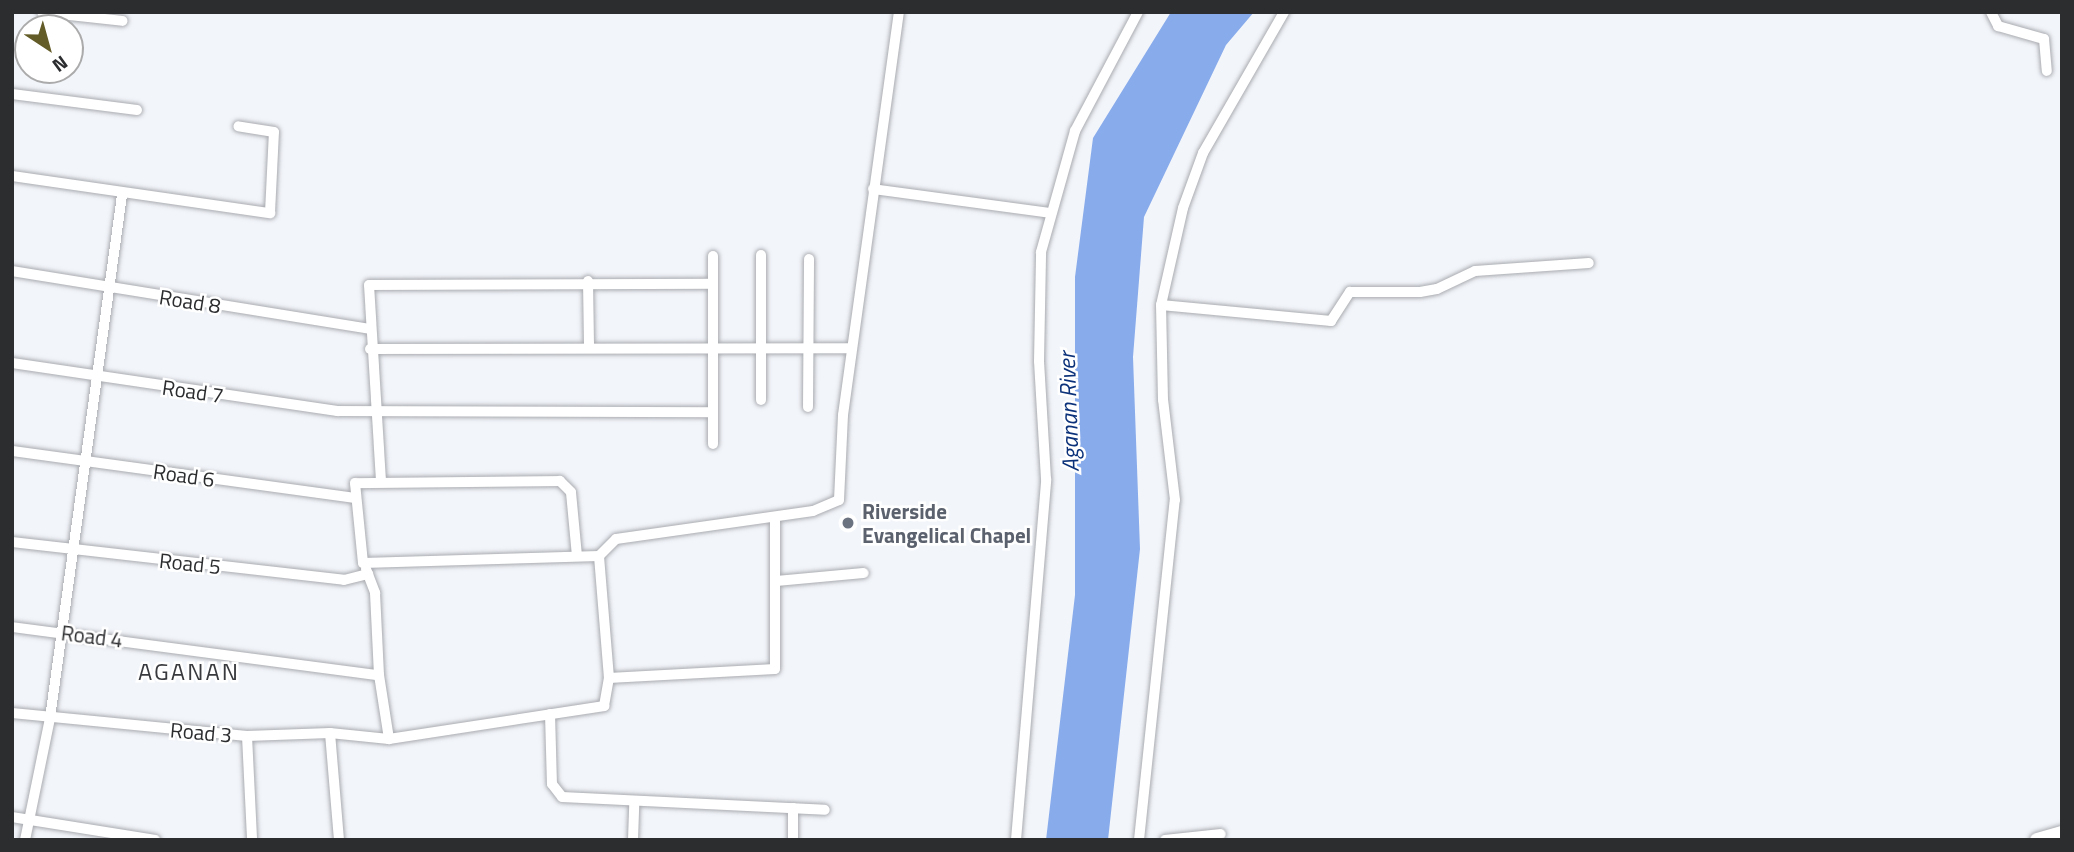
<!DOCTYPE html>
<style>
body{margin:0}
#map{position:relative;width:2074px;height:852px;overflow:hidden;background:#f2f5fa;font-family:"Titillium Web",sans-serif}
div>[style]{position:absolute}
.water>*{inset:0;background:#88abeb}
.roads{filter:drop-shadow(0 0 2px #a9abb0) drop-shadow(0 0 2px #a9abb0)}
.minor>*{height:10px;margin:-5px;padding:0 5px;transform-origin:5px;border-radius:5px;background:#fff}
.tertiary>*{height:14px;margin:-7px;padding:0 7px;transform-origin:7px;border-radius:7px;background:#fff}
.dots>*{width:19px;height:19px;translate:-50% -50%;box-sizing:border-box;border:4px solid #fff;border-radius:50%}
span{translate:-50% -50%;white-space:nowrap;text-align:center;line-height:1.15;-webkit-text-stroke:5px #fff;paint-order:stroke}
.street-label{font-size:21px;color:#2c2d2f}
.worship-label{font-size:21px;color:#5b616d;font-weight:700}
.left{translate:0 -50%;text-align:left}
.water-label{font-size:23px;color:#0a3179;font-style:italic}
.quarter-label{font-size:24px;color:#383a3e;letter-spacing:2px}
.frame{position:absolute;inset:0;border:14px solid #2c2d2f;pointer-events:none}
.north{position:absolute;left:14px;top:14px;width:70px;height:70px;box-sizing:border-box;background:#fff;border:2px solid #ababac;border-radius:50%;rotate:144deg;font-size:19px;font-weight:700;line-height:28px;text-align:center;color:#2c2d2f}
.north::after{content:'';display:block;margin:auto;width:24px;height:32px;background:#635b28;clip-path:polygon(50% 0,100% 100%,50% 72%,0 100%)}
</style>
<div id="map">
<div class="water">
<i style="clip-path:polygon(1171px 12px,1254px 12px,1226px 45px,1144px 217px,1133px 357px,1140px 549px,1108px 840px,1046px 840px,1075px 595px,1075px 277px,1093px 138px)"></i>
</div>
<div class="roads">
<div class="minor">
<i style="left:42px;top:12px;width:81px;rotate:6.3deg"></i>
<i style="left:1991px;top:12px;width:16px;rotate:63deg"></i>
<i style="left:1998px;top:26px;width:48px;rotate:15.8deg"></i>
<i style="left:2044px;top:39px;width:32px;rotate:85deg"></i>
<i style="left:12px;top:94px;width:126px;rotate:7.3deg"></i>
<i style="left:12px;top:176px;width:261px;rotate:8.2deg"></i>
<i style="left:270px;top:213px;width:81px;rotate:-87.2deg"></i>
<i style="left:274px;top:132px;width:36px;rotate:-171deg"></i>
<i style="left:873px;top:189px;width:179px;rotate:7.7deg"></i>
<i style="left:12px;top:271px;width:362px;rotate:9.2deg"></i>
<i style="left:588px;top:281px;width:67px;rotate:89.1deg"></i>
<i style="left:1161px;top:305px;width:171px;rotate:5.4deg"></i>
<i style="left:1331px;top:321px;width:35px;rotate:-57deg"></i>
<i style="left:1350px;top:292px;width:70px"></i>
<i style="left:1420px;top:292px;width:17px;rotate:-10deg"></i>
<i style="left:1437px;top:289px;width:42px;rotate:-25.3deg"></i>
<i style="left:1475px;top:271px;width:114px;rotate:-4deg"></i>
<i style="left:370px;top:349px;width:482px;rotate:-0.1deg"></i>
<i style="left:12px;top:363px;width:329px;rotate:8.4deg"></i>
<i style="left:337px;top:411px;width:375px;rotate:0.2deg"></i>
<i style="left:761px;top:400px;width:145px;rotate:-90deg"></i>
<i style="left:808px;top:407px;width:148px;rotate:-89.6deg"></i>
<i style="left:713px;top:444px;width:188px;rotate:-90deg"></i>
<i style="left:12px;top:451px;width:347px;rotate:7.8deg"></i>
<i style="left:381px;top:481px;width:196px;rotate:-93.5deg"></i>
<i style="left:369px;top:285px;width:344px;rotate:-0.2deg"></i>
<i style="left:12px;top:542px;width:334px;rotate:6.5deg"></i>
<i style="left:344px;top:580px;width:25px;rotate:-14deg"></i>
<i style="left:577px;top:556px;width:64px;rotate:-95.4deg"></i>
<i style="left:571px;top:492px;width:16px;rotate:-135deg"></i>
<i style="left:560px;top:481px;width:205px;rotate:179.4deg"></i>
<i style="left:355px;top:483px;width:80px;rotate:84.3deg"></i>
<i style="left:363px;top:563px;width:236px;rotate:-1.7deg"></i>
<i style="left:366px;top:569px;width:26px;rotate:69deg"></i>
<i style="left:375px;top:593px;width:82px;rotate:87.2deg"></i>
<i style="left:379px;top:675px;width:65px;rotate:81.1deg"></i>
<i style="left:776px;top:581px;width:88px;rotate:-5.2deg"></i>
<i style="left:12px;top:627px;width:370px;rotate:7.5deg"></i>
<i style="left:609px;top:678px;width:166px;rotate:-3.1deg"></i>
<i style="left:775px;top:669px;width:152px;rotate:-90deg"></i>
<i style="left:12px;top:713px;width:236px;rotate:5.6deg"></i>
<i style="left:247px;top:736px;width:83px;rotate:-2.1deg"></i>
<i style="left:330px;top:733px;width:59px;rotate:5.8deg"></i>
<i style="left:389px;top:739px;width:218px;rotate:-8.7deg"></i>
<i style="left:604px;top:706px;width:28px;rotate:-80deg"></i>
<i style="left:609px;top:678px;width:122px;rotate:-94.7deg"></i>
<i style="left:599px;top:556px;width:24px;rotate:-45deg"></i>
<i style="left:616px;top:539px;width:199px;rotate:-8.1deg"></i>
<i style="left:813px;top:511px;width:28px;rotate:-23deg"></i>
<i style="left:839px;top:500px;width:85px;rotate:-87.3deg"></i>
<i style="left:843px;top:415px;width:407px;rotate:-82.1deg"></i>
<i style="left:550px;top:714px;width:70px;rotate:88.4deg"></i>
<i style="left:552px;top:784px;width:16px;rotate:52deg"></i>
<i style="left:562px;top:797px;width:263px;rotate:2.8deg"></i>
<i style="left:330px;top:733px;width:107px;rotate:85.2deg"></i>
<i style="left:247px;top:736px;width:104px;rotate:87.2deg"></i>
<i style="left:12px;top:817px;width:145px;rotate:9.1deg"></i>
<i style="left:25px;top:840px;width:125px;rotate:-78.4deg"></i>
<i style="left:50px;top:718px;width:528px;rotate:-82.16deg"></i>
<i style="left:633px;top:840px;width:37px;rotate:-88deg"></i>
<i style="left:793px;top:840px;width:32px;rotate:-90deg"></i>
<i style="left:1016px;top:840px;width:362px;rotate:-85.2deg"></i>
<i style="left:1046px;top:479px;width:118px;rotate:-93.4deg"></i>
<i style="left:1039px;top:361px;width:109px;rotate:-88.9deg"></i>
<i style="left:1041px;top:252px;width:126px;rotate:-74.3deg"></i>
<i style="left:1075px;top:131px;width:135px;rotate:-62.1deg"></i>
<i style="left:1139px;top:840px;width:342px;rotate:-84deg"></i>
<i style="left:1175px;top:500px;width:101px;rotate:-96.8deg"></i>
<i style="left:1163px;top:400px;width:95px;rotate:-91.2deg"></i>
<i style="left:1161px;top:305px;width:99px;rotate:-77.2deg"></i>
<i style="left:1183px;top:208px;width:59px;rotate:-70deg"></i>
<i style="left:1203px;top:153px;width:163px;rotate:-60.1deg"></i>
<i style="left:1165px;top:840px;width:56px;rotate:-6.1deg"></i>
</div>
<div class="tertiary">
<i style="left:2037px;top:840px;width:26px;rotate:-16deg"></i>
</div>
</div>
<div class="dots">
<i style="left:848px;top:523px;background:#6b7280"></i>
</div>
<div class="street-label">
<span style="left:190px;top:301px;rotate:9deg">Road 8</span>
<span style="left:193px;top:391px;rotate:8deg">Road 7</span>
<span style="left:184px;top:475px;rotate:8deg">Road 6</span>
<span style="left:190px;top:563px;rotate:6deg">Road 5</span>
<span style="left:92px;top:636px;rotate:7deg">Road 4</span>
<span style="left:201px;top:732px;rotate:5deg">Road 3</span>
</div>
<div class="worship-label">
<span class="left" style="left:862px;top:523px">Riverside<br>Evangelical Chapel</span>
</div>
<div class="water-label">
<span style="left:1069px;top:412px;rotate:-92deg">Aganan River</span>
</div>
<div class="quarter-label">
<span style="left:189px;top:672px">AGANAN</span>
</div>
<div class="frame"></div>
<div class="north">N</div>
</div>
